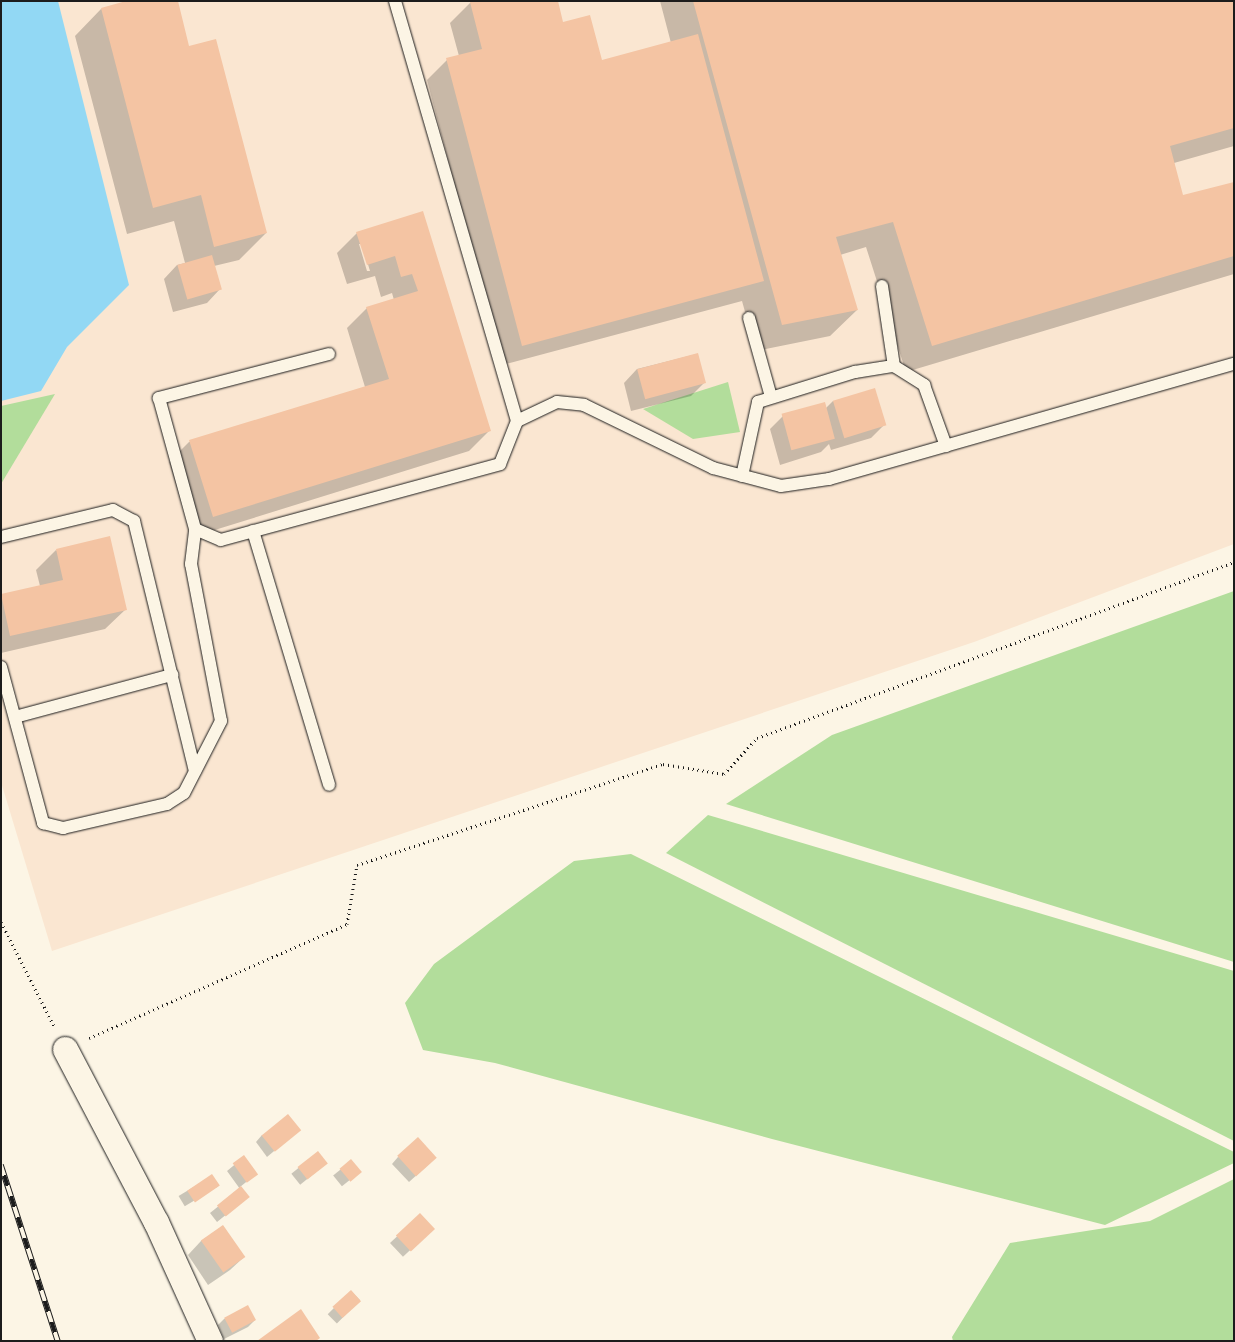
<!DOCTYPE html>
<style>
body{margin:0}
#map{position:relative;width:1235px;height:1342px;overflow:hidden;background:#fcf5e5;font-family:"Shantell Sans",sans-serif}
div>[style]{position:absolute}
.built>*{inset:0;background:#fae6d1}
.green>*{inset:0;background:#b2dd9b}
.water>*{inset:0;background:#92d8f4}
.shadow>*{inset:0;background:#0003;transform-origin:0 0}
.building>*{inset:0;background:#f4c4a3;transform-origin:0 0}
.path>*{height:3px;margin-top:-1.5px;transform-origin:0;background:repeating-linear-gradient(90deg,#1c1c1c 0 1px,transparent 0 5px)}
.roads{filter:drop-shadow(0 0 1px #1c1c1c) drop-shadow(0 0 1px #1c1c1c)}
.service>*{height:12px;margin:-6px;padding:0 6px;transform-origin:6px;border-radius:6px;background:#fcf5e5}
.minor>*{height:25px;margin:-12.5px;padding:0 12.5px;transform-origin:12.5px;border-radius:12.5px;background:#fcf5e5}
.rail>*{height:5.5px;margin-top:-2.75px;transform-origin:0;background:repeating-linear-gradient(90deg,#fcf5e5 0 11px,#1c1c1c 0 22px);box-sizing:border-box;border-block:1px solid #1c1c1c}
span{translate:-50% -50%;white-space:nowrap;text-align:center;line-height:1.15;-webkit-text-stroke:4px #fcf5e5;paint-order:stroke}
.frame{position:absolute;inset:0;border:2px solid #1c1c1c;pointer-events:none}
</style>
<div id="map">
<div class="built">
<i style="clip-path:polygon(1px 1px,1234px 1px,1234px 544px,974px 642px,52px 951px,1px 782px)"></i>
</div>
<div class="green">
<i style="clip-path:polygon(728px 382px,740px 432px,693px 439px,643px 409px)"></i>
<i style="clip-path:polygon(55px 394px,1px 484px,1px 406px)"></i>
<i style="clip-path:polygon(1234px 591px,1234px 962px,726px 804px,832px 735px)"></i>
<i style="clip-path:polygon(708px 815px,1234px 971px,1234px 1141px,666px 853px)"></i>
<i style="clip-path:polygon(631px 854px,1234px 1152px,1234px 1163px,1105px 1225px,772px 1139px,495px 1063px,423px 1050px,405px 1003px,434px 964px,574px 861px)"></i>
<i style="clip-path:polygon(1234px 1179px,1234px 1341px,953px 1341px,952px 1337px,1010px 1243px,1150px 1221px)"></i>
</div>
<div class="water">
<i style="clip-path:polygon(1px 1px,58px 1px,129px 285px,67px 347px,41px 391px,1px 401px)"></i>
</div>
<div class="shadow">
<i style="clip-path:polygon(478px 1px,556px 1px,562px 24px,601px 61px,671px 43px,660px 1px,1234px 1px,1234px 146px,1174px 163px,1182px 196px,1234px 183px,1234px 274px,906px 372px,866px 247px,840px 255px,857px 310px,830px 336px,756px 351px,742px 301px,502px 365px,427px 80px,447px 60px,459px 56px,450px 23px,470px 3px)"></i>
<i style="clip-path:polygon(101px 9px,188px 48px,266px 233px,239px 260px,214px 266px,220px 289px,207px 303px,173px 312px,164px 279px,177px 265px,185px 263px,174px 221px,127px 234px,75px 36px)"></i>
<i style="clip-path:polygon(evenodd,422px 213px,489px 431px,469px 451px,192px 537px,169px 462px,189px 442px,365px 387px,347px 328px,367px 308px,394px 300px,392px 293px,381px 297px,375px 276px,347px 284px,337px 253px,357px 233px,422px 213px,359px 244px,362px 244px,370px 271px,367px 271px,359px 244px)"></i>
<i style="clip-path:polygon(697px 354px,704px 383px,691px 396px,631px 411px,624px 383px,637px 369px)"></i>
<i style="clip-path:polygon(833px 401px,885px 424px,871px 438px,831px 450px,829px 444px,821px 452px,780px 465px,770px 429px,783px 416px,825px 409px)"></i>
<i style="clip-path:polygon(56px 550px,126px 609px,105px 629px,1px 653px,1px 595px,40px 586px,36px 570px)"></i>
<i style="clip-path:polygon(299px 1130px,267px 1157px,256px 1142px,262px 1135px)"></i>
<i style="left:317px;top:1153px;width:14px;height:33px;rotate:51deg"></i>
<i style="clip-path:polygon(244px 1157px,256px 1174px,240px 1187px,248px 1197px,217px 1222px,210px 1213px,240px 1189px,227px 1171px)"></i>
<i style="clip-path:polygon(398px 1157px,429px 1164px,409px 1182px,392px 1164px)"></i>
<i style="left:351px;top:1161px;width:14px;height:23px;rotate:51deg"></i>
<i style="left:212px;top:1176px;width:12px;height:39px;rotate:59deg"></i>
<i style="left:420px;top:1215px;width:19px;height:41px;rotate:47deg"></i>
<i style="clip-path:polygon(223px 1226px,244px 1257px,230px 1270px,208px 1285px,188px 1255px,201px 1241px)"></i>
<i style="left:351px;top:1291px;width:13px;height:33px;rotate:45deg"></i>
<i style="clip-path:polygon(248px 1307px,255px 1320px,248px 1327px,224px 1339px,218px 1325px,224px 1319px)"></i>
</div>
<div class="building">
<i style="clip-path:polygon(126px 1px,178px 1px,189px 46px,216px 39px,267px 233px,214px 247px,201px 195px,153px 208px,101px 8px)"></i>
<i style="clip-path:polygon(558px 1px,563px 22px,590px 15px,602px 60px,698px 34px,764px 281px,522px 346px,446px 58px,482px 49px,470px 2px)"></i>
<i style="clip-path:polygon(693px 1px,1234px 1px,1234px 128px,1170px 146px,1183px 195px,1234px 182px,1234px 256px,932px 346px,893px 222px,836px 237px,858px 310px,782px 325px)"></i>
<i style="clip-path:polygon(423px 211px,491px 431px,213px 517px,189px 440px,389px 379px,366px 307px,418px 291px,412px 274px,401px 277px,395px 256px,367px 265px,356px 232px)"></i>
<i style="left:212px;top:255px;width:36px;height:36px;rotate:74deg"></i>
<i style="left:698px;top:353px;width:31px;height:63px;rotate:75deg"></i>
<i style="left:875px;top:388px;width:39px;height:44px;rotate:73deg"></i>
<i style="left:825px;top:402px;width:38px;height:45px;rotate:75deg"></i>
<i style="clip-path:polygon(110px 536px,127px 610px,10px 636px,1px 594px,63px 580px,56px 549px)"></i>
<i style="left:288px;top:1114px;width:21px;height:34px;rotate:51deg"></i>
<i style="left:418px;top:1137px;width:28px;height:28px;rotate:48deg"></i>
<i style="left:318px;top:1151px;width:16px;height:26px;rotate:52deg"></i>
<i style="left:244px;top:1155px;width:24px;height:14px;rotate:54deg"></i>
<i style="left:351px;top:1159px;width:17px;height:15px;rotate:50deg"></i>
<i style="left:212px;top:1174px;width:14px;height:30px;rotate:56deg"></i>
<i style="left:241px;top:1186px;width:14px;height:31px;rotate:51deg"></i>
<i style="left:420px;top:1213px;width:22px;height:33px;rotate:47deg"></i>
<i style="left:223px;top:1225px;width:39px;height:27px;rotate:55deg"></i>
<i style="left:351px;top:1290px;width:15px;height:25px;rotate:48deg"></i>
<i style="left:248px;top:1305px;width:17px;height:27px;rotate:62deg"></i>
<i style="clip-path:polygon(301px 1309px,320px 1338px,316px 1341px,257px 1341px)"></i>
</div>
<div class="path">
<i style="left:1px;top:922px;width:117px;rotate:63deg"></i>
<i style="left:89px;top:1038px;width:282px;rotate:-23.8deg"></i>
<i style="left:347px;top:924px;width:60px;rotate:-80.4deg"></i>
<i style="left:357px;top:865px;width:322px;rotate:-18.3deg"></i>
<i style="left:663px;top:764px;width:62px;rotate:9.3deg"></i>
<i style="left:724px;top:774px;width:49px;rotate:-47.5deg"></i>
<i style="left:757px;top:738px;width:508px;rotate:-20.25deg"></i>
</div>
<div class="roads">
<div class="service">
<i style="left:395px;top:1px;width:437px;rotate:73.8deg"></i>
<i style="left:882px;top:286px;width:81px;rotate:81.5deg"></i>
<i style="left:749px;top:318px;width:82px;rotate:74.4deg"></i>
<i style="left:329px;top:354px;width:176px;rotate:165.5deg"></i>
<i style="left:159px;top:398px;width:136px;rotate:74.6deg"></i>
<i style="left:195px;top:529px;width:28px;rotate:23deg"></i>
<i style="left:221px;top:540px;width:289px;rotate:-15.2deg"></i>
<i style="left:500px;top:464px;width:46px;rotate:-68.4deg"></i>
<i style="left:517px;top:421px;width:44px;rotate:-25.4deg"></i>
<i style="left:557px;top:402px;width:27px;rotate:6deg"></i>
<i style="left:584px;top:405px;width:144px;rotate:26deg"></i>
<i style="left:713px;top:468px;width:70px;rotate:14.8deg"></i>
<i style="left:781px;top:486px;width:49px;rotate:-8.3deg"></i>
<i style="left:829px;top:479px;width:421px;rotate:-15.9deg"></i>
<i style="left:742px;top:476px;width:76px;rotate:-77.8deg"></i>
<i style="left:758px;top:402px;width:102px;rotate:-17.2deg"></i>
<i style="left:855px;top:372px;width:39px;rotate:-9deg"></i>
<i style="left:894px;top:366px;width:36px;rotate:32deg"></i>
<i style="left:924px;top:385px;width:65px;rotate:70.2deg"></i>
<i style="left:253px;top:531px;width:265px;rotate:73.3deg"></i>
<i style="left:1px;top:537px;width:115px;rotate:-13.6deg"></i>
<i style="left:113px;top:510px;width:24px;rotate:28deg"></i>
<i style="left:134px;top:521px;width:257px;rotate:76.3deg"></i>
<i style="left:1px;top:667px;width:162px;rotate:74.9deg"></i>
<i style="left:43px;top:823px;width:21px;rotate:14deg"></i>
<i style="left:63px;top:828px;width:107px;rotate:-13deg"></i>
<i style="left:167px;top:804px;width:20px;rotate:-33deg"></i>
<i style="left:184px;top:793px;width:81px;rotate:-62.8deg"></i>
<i style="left:221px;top:721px;width:160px;rotate:-100.8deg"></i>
<i style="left:191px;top:564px;width:35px;rotate:-83deg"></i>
<i style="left:15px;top:717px;width:163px;rotate:-15deg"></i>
</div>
<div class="minor">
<i style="left:65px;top:1049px;width:195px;rotate:62.3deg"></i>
<i style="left:156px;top:1222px;width:131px;rotate:65.6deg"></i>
</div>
</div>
<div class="rail">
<i style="left:1px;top:1165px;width:185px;rotate:72.1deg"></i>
</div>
<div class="frame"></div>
</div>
